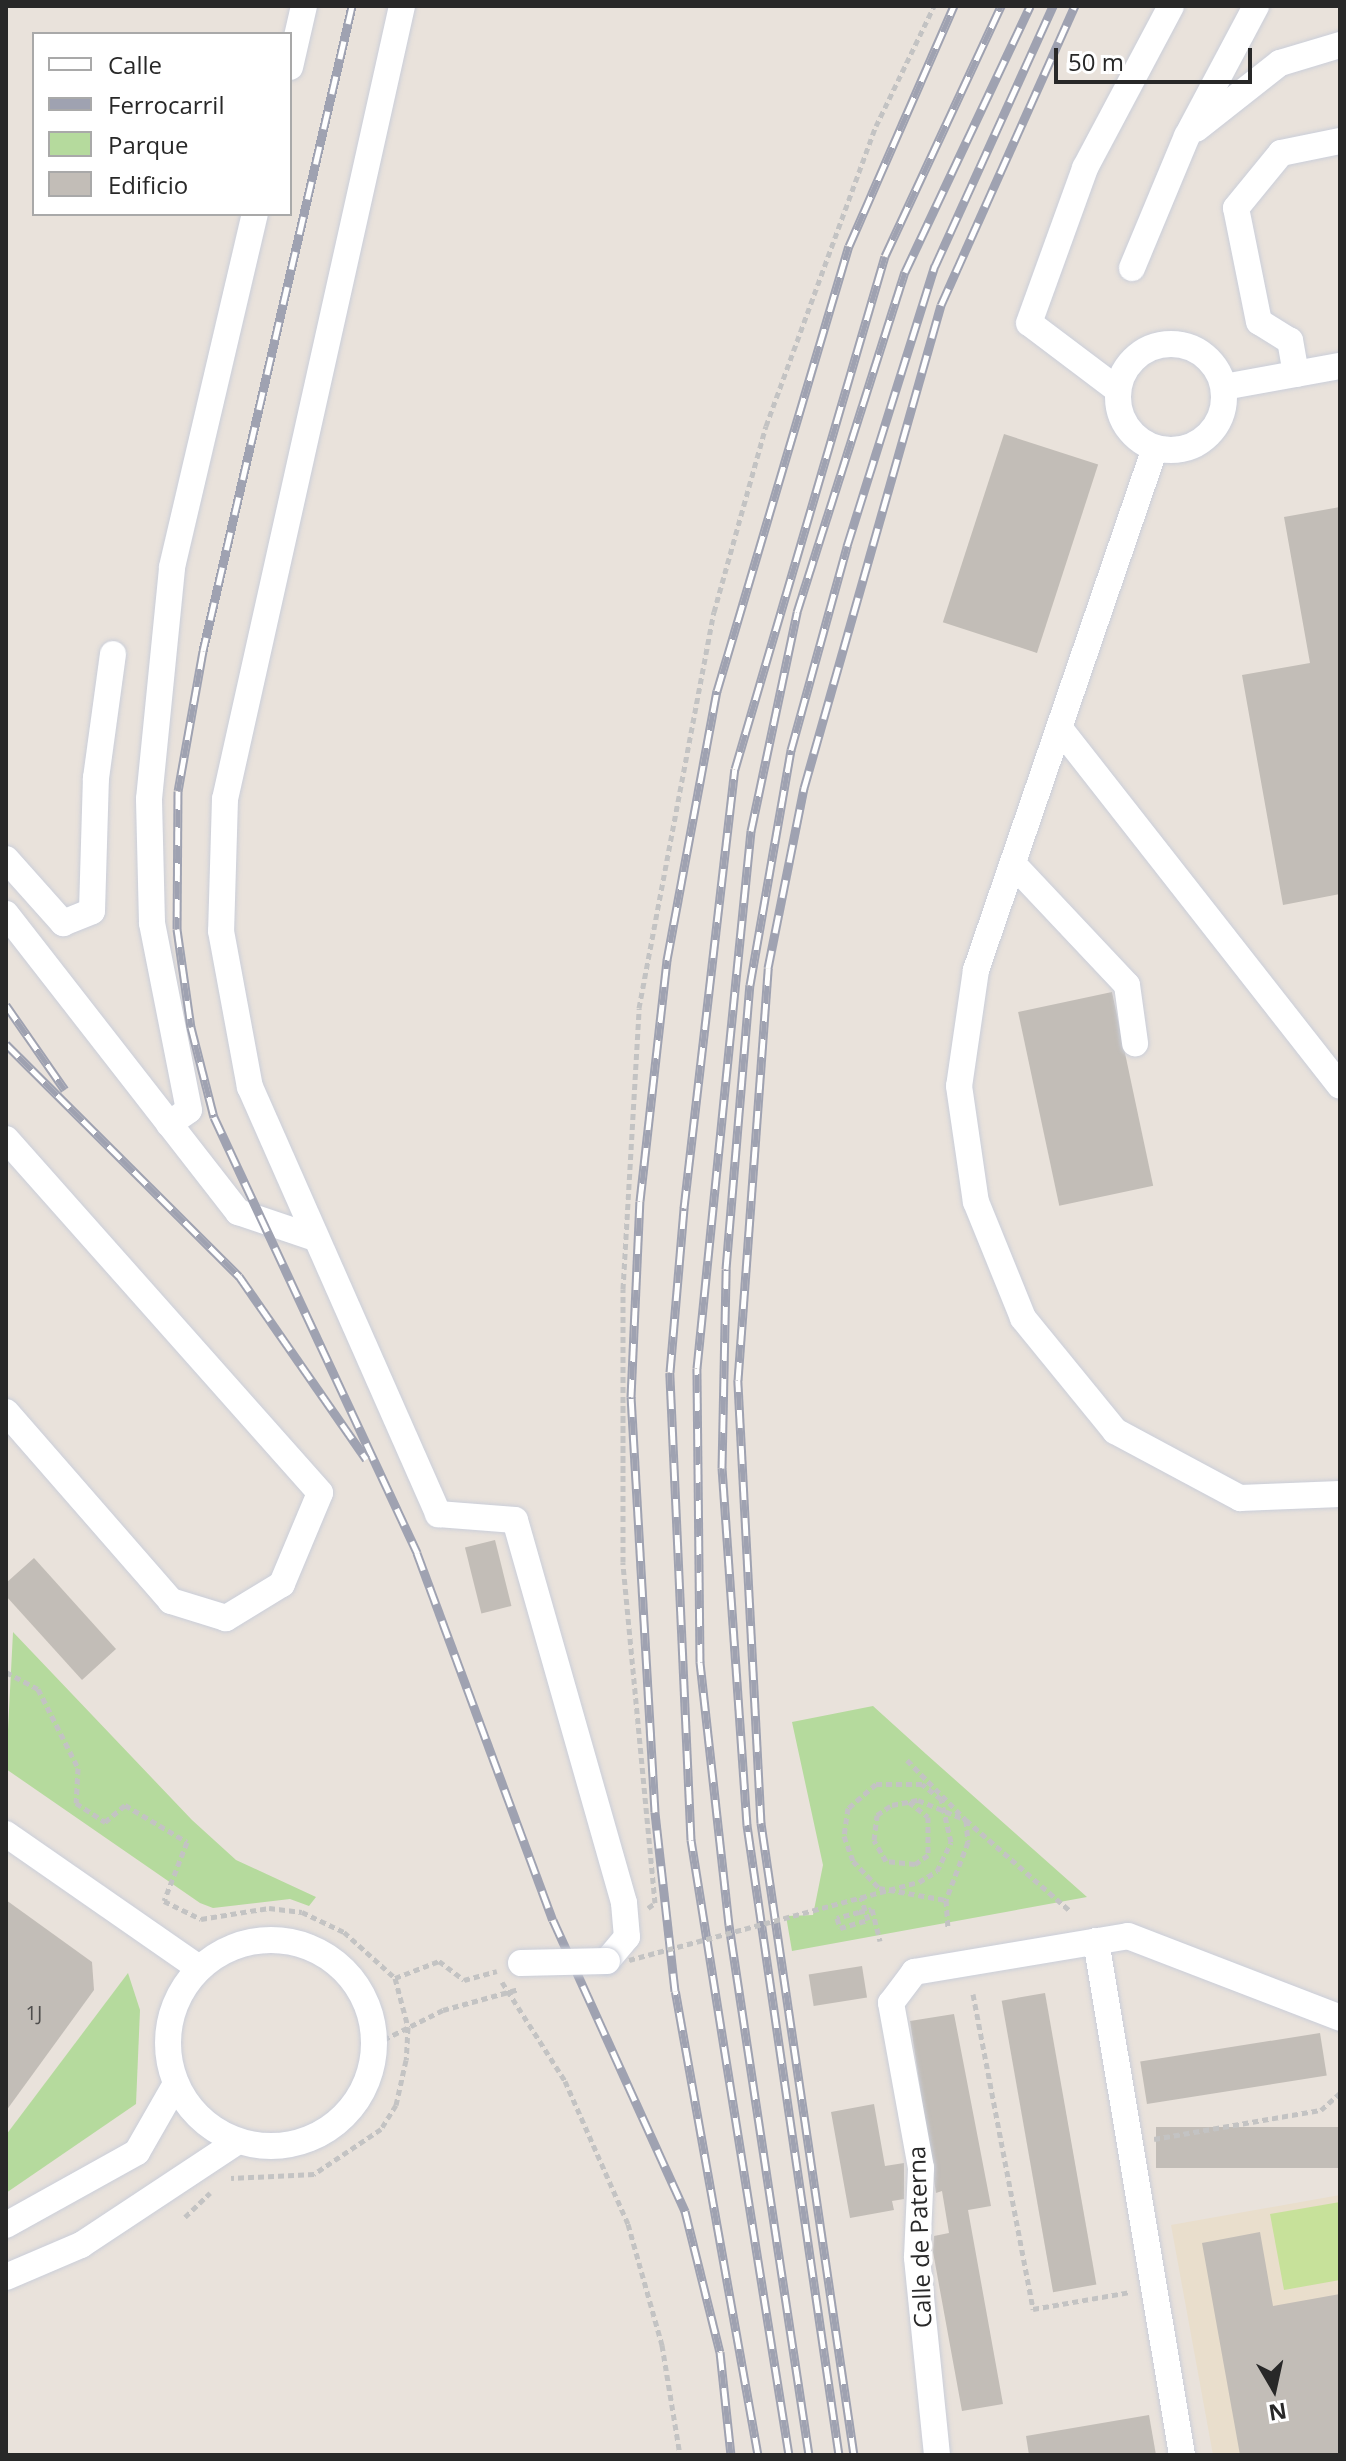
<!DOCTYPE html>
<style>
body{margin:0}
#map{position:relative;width:1346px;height:2461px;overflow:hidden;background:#e9e2db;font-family:"Open Sans",sans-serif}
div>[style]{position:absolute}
.education>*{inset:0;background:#e9decc}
.green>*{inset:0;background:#b5da9d}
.pitch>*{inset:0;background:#c7e19a}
.building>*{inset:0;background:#c2bdb7;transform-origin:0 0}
.path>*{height:5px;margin-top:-2.5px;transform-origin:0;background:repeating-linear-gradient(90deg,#c3c3c3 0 6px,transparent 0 10px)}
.roads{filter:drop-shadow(0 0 2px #caced9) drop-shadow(0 0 2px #caced9)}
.minor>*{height:26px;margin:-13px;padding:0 13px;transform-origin:13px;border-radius:13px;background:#fff}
.minor>.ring{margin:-13px;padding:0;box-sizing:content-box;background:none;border:26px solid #fff;border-radius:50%}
.rail>*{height:9px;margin-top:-4.5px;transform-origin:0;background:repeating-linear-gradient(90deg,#fff 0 18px,#9fa2b1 0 36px);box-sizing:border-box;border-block:2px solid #9fa2b1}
.path-bridge>*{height:5px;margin-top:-2.5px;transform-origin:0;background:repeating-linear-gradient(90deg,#c3c3c3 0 6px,transparent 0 10px)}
.bridges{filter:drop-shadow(0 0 2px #caced9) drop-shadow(0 0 2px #caced9)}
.minor-bridge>*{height:26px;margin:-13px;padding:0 13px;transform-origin:13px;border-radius:13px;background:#fff}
span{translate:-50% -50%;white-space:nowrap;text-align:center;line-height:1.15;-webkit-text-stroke:7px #fff;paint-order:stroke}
.number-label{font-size:20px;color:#4e4d4c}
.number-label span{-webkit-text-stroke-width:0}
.street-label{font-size:24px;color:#282828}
.frame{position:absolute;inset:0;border:8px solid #282828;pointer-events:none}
.legend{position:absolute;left:32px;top:32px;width:260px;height:184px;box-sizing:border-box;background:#fff;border:2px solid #a9a9a9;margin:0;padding:10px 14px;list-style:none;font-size:24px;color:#282828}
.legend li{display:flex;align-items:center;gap:16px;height:40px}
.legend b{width:40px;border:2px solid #a9a9a9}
.north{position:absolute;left:1234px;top:2349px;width:80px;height:80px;-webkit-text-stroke:6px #fff;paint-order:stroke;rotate:171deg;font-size:22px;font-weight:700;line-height:32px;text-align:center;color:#282828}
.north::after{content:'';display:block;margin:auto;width:28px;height:36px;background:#282828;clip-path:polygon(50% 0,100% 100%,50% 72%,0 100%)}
.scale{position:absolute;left:1054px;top:48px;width:198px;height:36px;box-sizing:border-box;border:4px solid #282828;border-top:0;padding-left:10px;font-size:24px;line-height:28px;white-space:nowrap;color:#282828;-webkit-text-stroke:6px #fff;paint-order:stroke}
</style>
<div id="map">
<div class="education">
<i style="clip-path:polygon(1340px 2195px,1340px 2455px,1213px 2455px,1171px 2225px)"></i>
</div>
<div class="green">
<i style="clip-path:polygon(13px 1632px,192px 1820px,236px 1860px,316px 1897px,309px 1906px,290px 1899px,213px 1908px,200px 1903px,6px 1769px)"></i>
<i style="clip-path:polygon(873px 1706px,926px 1754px,1087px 1897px,792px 1951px,786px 1916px,813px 1915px,823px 1865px,792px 1722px)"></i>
<i style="clip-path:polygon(128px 1973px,140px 2010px,136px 2104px,6px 2193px,6px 2135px)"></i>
</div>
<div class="pitch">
<i style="clip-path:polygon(1340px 2202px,1340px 2280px,1284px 2290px,1270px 2214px)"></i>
</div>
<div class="building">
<i style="left:1004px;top:434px;width:99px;height:198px;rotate:18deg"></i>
<i style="clip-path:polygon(1340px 507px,1340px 894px,1283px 905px,1242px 675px,1310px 663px,1284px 517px)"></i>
<i style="left:1112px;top:992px;width:198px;height:96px;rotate:78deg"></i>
<i style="left:495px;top:1540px;width:68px;height:31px;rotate:76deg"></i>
<i style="clip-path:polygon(34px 1558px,116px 1649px,82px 1680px,6px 1596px,6px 1583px)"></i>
<i style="clip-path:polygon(6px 1900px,92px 1962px,94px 1990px,6px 2111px)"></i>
<i style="left:862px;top:1966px;width:32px;height:54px;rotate:81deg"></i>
<i style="left:1045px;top:1993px;width:296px;height:44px;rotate:80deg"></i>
<i style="clip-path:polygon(954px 2014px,991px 2206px,968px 2210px,1003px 2404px,962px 2411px,933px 2252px,934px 2236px,949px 2233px,942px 2191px,936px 2193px,910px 2021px)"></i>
<i style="left:1320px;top:2033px;width:43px;height:182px;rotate:81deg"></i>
<i style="clip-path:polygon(874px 2104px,885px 2166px,904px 2163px,904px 2199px,892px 2201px,894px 2210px,850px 2218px,831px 2112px)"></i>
<i style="left:1340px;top:2127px;width:41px;height:184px;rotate:90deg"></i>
<i style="clip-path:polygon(1260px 2232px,1273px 2306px,1340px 2294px,1340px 2455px,1240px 2455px,1202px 2243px)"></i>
<i style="clip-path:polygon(1149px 2415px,1156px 2455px,1029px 2455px,1026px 2436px)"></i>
</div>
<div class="path">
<i style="left:6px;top:1672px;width:36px;rotate:28deg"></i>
<i style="left:38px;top:1689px;width:89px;rotate:63.1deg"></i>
<i style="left:78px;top:1768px;width:35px;rotate:93deg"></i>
<i style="left:76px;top:1803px;width:35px;rotate:33deg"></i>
<i style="left:105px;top:1822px;width:26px;rotate:-40deg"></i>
<i style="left:125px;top:1805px;width:72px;rotate:30.8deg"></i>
<i style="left:187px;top:1842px;width:63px;rotate:111.3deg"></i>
<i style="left:164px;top:1901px;width:41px;rotate:25.9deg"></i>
<i style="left:201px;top:1919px;width:69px;rotate:-9.2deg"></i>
<i style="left:269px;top:1908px;width:33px;rotate:7deg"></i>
<i style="left:302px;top:1912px;width:47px;rotate:25.5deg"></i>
<i style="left:344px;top:1932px;width:69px;rotate:42deg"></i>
<i style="left:395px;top:1978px;width:51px;rotate:75.1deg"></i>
<i style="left:408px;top:2027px;width:33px;rotate:93deg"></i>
<i style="left:406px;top:2060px;width:46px;rotate:102.5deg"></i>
<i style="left:396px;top:2105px;width:28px;rotate:122deg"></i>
<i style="left:381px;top:2129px;width:81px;rotate:146.1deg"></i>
<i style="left:314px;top:2174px;width:83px;rotate:177.2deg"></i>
<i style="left:907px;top:1760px;width:84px;rotate:45.5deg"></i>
<i style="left:966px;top:1820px;width:22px;rotate:85deg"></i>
<i style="left:968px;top:1842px;width:62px;rotate:110.8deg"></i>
<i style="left:876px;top:1784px;width:37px;rotate:139deg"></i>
<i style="left:848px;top:1808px;width:28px;rotate:98deg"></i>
<i style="left:844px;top:1836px;width:27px;rotate:70deg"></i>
<i style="left:853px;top:1861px;width:37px;rotate:46deg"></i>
<i style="left:879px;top:1888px;width:68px;rotate:10.2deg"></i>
<i style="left:946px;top:1900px;width:29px;rotate:86deg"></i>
<i style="left:909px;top:1802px;width:24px;rotate:38deg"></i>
<i style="left:928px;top:1817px;width:38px;rotate:90deg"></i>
<i style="left:928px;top:1855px;width:16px;rotate:145deg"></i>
<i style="left:915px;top:1864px;width:29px;rotate:-174deg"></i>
<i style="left:886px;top:1861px;width:24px;rotate:-120deg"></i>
<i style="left:874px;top:1840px;width:25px;rotate:-83deg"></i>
<i style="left:877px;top:1815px;width:18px;rotate:-34deg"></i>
<i style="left:892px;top:1805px;width:26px;rotate:-11deg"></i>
<i style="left:918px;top:1800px;width:52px;rotate:22.6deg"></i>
<i style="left:966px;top:1820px;width:137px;rotate:41.1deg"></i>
<i style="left:648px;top:1908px;width:9px;rotate:-36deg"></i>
<i style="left:655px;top:1903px;width:342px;rotate:-95.4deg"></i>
<i style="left:623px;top:1562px;width:273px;rotate:-90deg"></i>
<i style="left:623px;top:1289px;width:281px;rotate:-86.7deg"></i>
<i style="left:639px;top:1008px;width:403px;rotate:-79.3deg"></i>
<i style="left:714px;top:612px;width:193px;rotate:-74.4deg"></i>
<i style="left:766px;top:426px;width:320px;rotate:-69.9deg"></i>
<i style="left:876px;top:126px;width:133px;rotate:-64.2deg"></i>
<i style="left:859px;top:1912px;width:13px;rotate:-13deg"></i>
<i style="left:872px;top:1909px;width:33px;rotate:76deg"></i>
<i style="left:395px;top:1978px;width:47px;rotate:-21.1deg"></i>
<i style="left:439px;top:1961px;width:31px;rotate:37deg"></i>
<i style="left:464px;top:1980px;width:34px;rotate:-15deg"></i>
<i style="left:502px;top:1982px;width:117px;rotate:57.5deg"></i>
<i style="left:565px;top:2081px;width:156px;rotate:66.2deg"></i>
<i style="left:628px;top:2224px;width:126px;rotate:74.3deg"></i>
<i style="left:662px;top:2345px;width:111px;rotate:80.7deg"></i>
<i style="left:973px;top:1994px;width:321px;rotate:79.2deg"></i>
<i style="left:1033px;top:2309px;width:98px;rotate:-9.9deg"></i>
<i style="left:375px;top:2044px;width:76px;rotate:-26.6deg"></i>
<i style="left:1154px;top:2139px;width:169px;rotate:-9.9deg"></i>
<i style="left:1321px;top:2110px;width:25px;rotate:-42deg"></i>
<i style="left:185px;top:2217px;width:35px;rotate:-44deg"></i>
</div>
<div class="roads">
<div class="minor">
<i style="left:402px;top:6px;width:813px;rotate:102.58deg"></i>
<i style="left:225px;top:799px;width:132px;rotate:91.7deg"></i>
<i style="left:221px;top:931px;width:159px;rotate:79.5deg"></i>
<i style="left:250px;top:1087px;width:467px;rotate:66.2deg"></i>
<i style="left:438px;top:1514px;width:77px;rotate:4.5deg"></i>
<i style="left:515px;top:1520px;width:398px;rotate:74.1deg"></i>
<i style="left:624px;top:1903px;width:34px;rotate:85deg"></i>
<i style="left:627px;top:1937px;width:31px;rotate:130deg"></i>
<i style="left:290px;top:67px;width:63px;rotate:-77.1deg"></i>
<i style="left:1196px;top:129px;width:107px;rotate:-38.2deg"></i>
<i style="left:1280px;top:63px;width:63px;rotate:-16.7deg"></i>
<i style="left:1132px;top:268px;width:143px;rotate:-67.4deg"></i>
<i style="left:1187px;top:136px;width:147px;rotate:-62deg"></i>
<i class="ring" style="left:1118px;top:344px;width:80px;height:80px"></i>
<i style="left:1296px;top:374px;width:34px;rotate:-100deg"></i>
<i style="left:1290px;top:341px;width:36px;rotate:-148deg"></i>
<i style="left:1259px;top:322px;width:116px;rotate:-101.4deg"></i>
<i style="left:1236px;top:208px;width:71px;rotate:-50.7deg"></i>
<i style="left:1281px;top:153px;width:60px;rotate:-11.5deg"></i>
<i style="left:1224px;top:387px;width:118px;rotate:-10.3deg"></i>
<i style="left:1118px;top:390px;width:111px;rotate:-143deg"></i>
<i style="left:1029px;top:323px;width:165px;rotate:-70.1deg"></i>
<i style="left:1085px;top:168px;width:183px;rotate:-62deg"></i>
<i style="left:1155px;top:448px;width:552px;rotate:108.93deg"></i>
<i style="left:976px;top:970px;width:117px;rotate:98.3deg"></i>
<i style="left:959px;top:1086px;width:117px;rotate:81.7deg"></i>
<i style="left:976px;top:1202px;width:125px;rotate:67.9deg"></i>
<i style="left:1023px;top:1318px;width:146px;rotate:50.8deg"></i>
<i style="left:1115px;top:1431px;width:142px;rotate:28.2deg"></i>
<i style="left:1240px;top:1498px;width:100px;rotate:-2.3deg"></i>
<i style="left:1061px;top:730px;width:452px;rotate:51.9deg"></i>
<i style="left:6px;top:859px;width:86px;rotate:48.3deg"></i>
<i style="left:63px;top:923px;width:31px;rotate:-22deg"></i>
<i style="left:92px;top:911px;width:133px;rotate:-88.3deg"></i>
<i style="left:96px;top:778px;width:125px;rotate:-82.2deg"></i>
<i style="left:1013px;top:864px;width:166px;rotate:46.7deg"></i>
<i style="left:1127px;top:985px;width:59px;rotate:82.1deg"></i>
<i style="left:6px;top:914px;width:378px;rotate:52.1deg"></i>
<i style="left:238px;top:1212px;width:78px;rotate:18.7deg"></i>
<i style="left:169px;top:1124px;width:24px;rotate:-35deg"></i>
<i style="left:189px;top:1110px;width:191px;rotate:-101.2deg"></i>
<i style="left:152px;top:923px;width:124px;rotate:-91.4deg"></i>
<i style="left:149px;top:799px;width:233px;rotate:-84.3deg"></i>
<i style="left:172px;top:567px;width:363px;rotate:-76.8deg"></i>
<i style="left:6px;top:1139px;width:473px;rotate:48.4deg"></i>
<i style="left:320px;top:1493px;width:99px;rotate:112.7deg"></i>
<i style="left:282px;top:1584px;width:66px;rotate:148.7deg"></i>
<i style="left:226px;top:1618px;width:58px;rotate:-162.8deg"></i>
<i style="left:171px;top:1601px;width:251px;rotate:-131.1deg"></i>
<i style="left:6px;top:1834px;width:235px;rotate:34.8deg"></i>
<i class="ring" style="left:168px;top:1940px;width:180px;height:180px"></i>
<i style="left:1096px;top:1941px;width:521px;rotate:80.5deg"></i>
<i style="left:6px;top:2225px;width:150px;rotate:-29.1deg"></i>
<i style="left:137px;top:2152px;width:78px;rotate:-60.2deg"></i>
<i style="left:6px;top:2277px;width:82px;rotate:-23.1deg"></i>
<i style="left:81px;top:2245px;width:188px;rotate:-33.5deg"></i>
<i style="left:937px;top:2455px;width:199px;rotate:-95.8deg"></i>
<i style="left:917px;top:2257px;width:89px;rotate:-87.4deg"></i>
<i style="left:921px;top:2168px;width:168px;rotate:-100.3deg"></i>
<i style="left:891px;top:2003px;width:39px;rotate:-53deg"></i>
<i style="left:914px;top:1972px;width:217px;rotate:-9.5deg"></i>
<i style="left:1128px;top:1936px;width:227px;rotate:21.1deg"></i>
</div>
</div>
<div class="rail">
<i style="left:352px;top:6px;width:662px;rotate:103.01deg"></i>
<i style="left:203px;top:651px;width:142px;rotate:100.1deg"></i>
<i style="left:178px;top:791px;width:138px;rotate:90.4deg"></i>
<i style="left:177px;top:929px;width:99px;rotate:81.9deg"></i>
<i style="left:191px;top:1027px;width:93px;rotate:75.7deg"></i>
<i style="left:214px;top:1117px;width:481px;rotate:65deg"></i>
<i style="left:417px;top:1553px;width:391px;rotate:69.7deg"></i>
<i style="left:553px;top:1920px;width:320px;rotate:65.6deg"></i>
<i style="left:685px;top:2211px;width:145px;rotate:76.1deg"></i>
<i style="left:720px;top:2352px;width:104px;rotate:83.9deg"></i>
<i style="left:6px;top:1005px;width:103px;rotate:55.2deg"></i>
<i style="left:6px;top:1044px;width:329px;rotate:44.9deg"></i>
<i style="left:239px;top:1276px;width:223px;rotate:55.2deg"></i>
<i style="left:758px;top:2455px;width:471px;rotate:-100.1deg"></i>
<i style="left:675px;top:1991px;width:180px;rotate:-96.4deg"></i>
<i style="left:655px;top:1812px;width:416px;rotate:-93.3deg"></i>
<i style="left:631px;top:1397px;width:196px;rotate:-87.4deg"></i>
<i style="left:640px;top:1201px;width:243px;rotate:-83.6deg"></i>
<i style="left:667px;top:960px;width:274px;rotate:-79.5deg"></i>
<i style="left:717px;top:691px;width:464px;rotate:-73.5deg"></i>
<i style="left:849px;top:246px;width:262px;rotate:-66.4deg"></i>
<i style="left:789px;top:2455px;width:623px;rotate:-99.05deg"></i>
<i style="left:691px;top:1840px;width:468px;rotate:-92.6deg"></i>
<i style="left:670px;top:1372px;width:165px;rotate:-85.1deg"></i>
<i style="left:684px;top:1208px;width:442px;rotate:-83.4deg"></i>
<i style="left:735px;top:769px;width:534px;rotate:-73.7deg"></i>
<i style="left:885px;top:256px;width:276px;rotate:-65.1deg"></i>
<i style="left:809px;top:2455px;width:536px;rotate:-98.58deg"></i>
<i style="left:729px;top:1925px;width:265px;rotate:-96.3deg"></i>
<i style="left:700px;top:1662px;width:294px;rotate:-90.6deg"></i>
<i style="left:697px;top:1368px;width:540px;rotate:-84.26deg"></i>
<i style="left:751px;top:831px;width:224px;rotate:-78.1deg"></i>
<i style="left:797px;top:612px;width:357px;rotate:-72.4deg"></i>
<i style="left:905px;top:272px;width:294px;rotate:-64.8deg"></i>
<i style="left:839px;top:2455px;width:637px;rotate:-98.31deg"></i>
<i style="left:747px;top:1825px;width:358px;rotate:-94deg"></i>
<i style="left:722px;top:1468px;width:199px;rotate:-88.8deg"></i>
<i style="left:726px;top:1269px;width:285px;rotate:-85.2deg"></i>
<i style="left:750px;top:985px;width:239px;rotate:-80.1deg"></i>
<i style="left:791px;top:750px;width:212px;rotate:-74.6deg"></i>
<i style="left:847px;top:546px;width:294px;rotate:-72.6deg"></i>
<i style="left:935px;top:266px;width:286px;rotate:-65.6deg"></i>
<i style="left:854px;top:2455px;width:639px;rotate:-98.37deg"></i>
<i style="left:761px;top:1823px;width:444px;rotate:-93deg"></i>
<i style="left:738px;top:1380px;width:413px;rotate:-85.8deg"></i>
<i style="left:768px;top:968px;width:184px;rotate:-78.7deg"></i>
<i style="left:804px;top:788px;width:502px;rotate:-74.16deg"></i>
<i style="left:941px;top:305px;width:328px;rotate:-65.9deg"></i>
</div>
<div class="path-bridge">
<i style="left:859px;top:1912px;width:23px;rotate:165deg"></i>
<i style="left:837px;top:1918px;width:10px;rotate:73deg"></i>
<i style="left:840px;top:1928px;width:29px;rotate:-16deg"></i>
<i style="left:868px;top:1920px;width:24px;rotate:-107deg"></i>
<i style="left:629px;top:1960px;width:300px;rotate:-15.1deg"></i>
<i style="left:919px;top:1882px;width:21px;rotate:-31deg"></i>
<i style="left:937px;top:1871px;width:32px;rotate:-64deg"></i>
<i style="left:951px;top:1842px;width:44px;rotate:-103.1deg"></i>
<i style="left:941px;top:1799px;width:24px;rotate:-142deg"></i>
<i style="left:922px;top:1784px;width:46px;rotate:180deg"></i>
<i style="left:443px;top:2010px;width:79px;rotate:-15.4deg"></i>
</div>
<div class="bridges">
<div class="minor-bridge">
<i style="left:521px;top:1963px;width:86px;rotate:-1.3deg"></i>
</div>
</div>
<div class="number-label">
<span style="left:34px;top:2012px">1J</span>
</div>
<div class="street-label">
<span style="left:919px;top:2237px;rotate:-92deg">Calle de Paterna</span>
</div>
<div class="frame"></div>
<ul class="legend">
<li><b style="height:10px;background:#fff"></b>Calle</li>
<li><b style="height:10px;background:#9fa2b1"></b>Ferrocarril</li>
<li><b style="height:22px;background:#b5da9d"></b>Parque</li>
<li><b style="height:22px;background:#c2bdb7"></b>Edificio</li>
</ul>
<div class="north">N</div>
<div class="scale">50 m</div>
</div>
